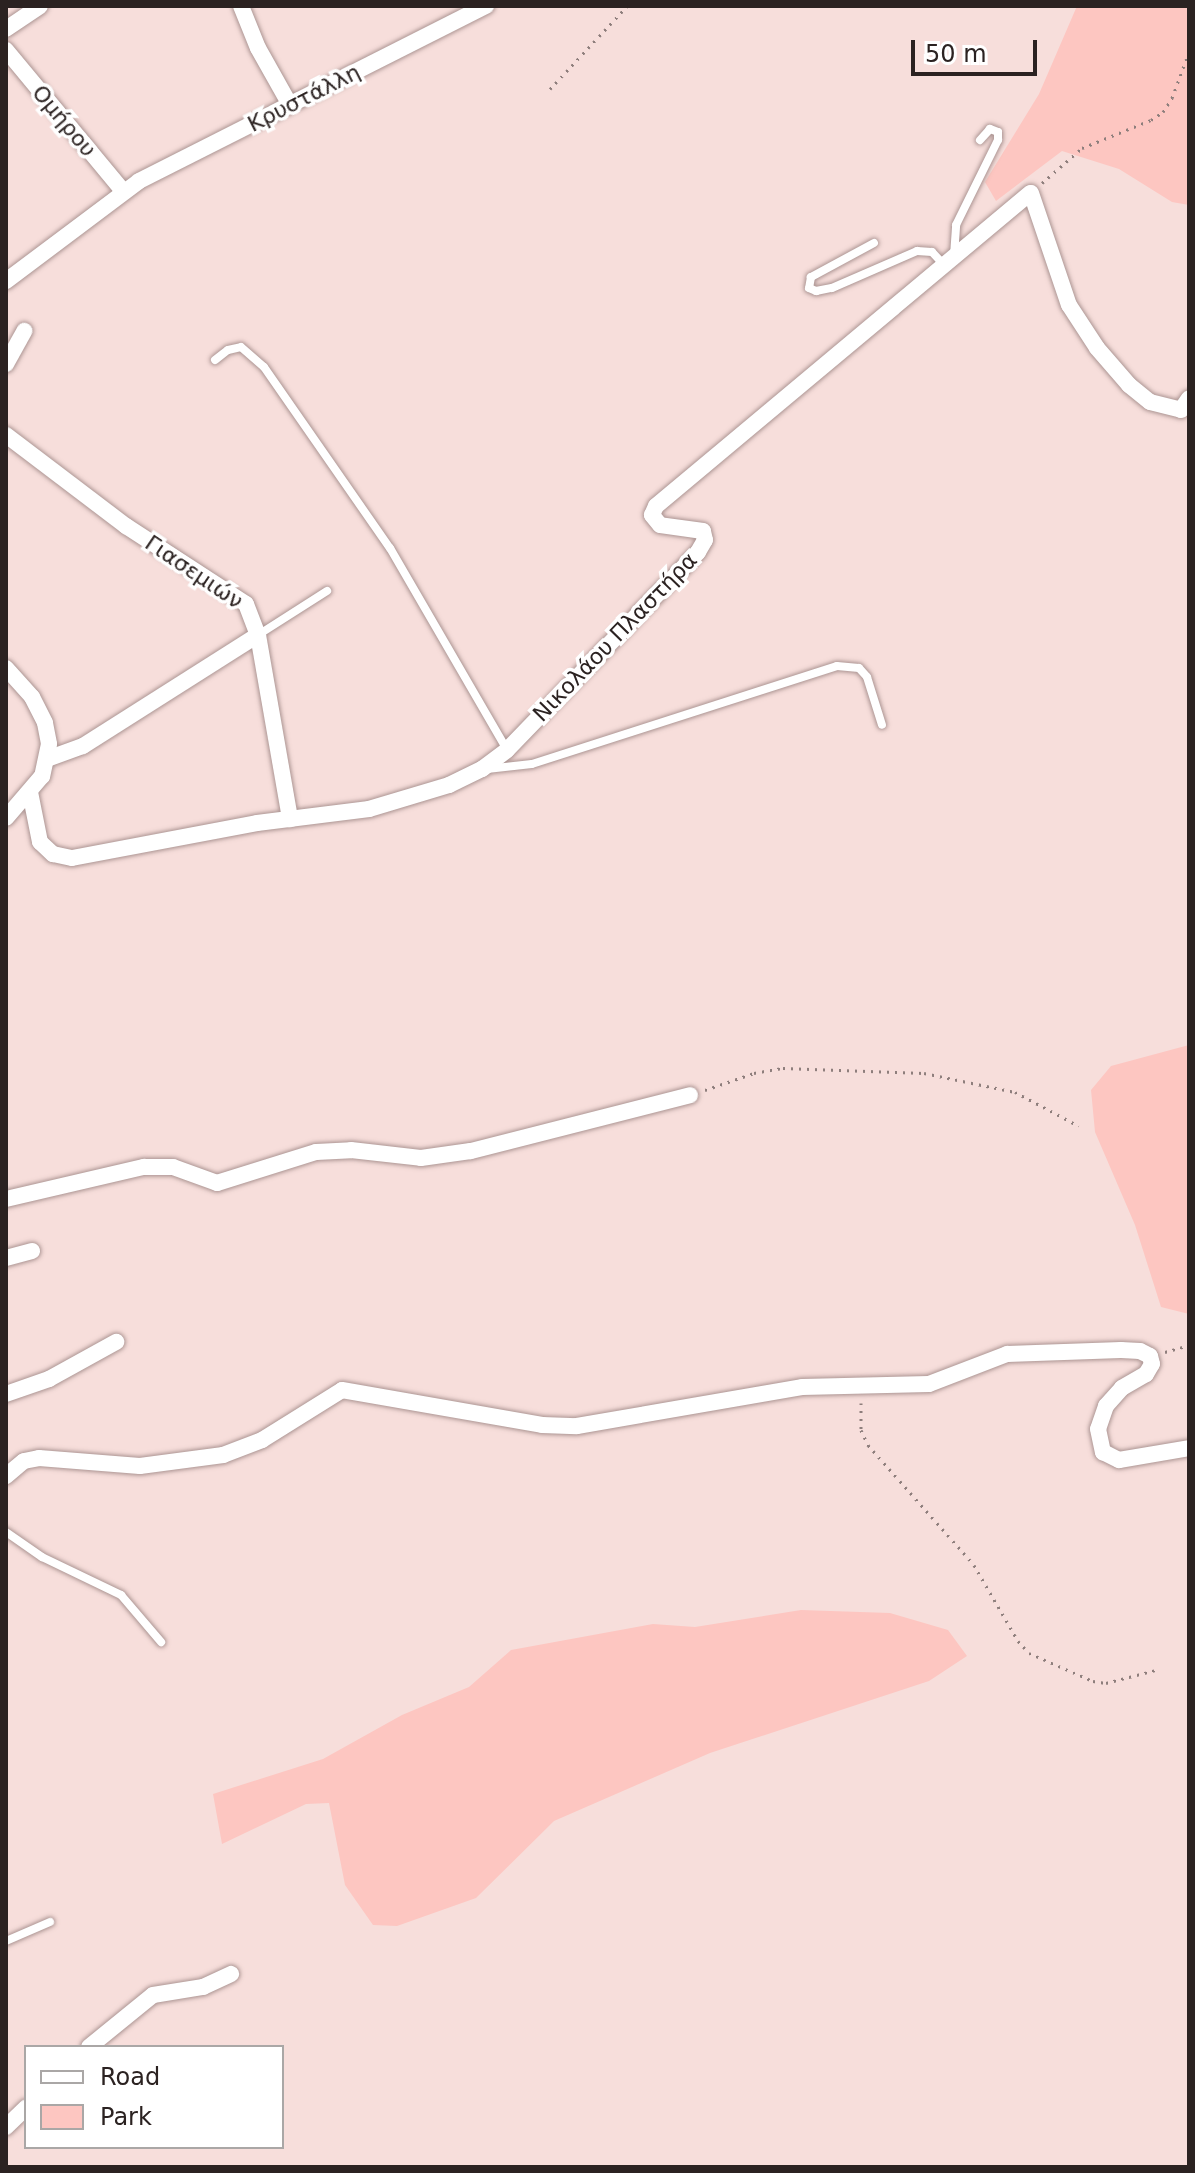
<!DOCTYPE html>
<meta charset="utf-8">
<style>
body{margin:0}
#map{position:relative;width:1195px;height:2173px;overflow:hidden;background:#f7dedb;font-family:"DejaVu Sans",sans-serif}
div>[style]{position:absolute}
.green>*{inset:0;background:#fdc6c1}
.path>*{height:3px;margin-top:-1.5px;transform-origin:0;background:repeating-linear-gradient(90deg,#8e7e7c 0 2px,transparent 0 8px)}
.roads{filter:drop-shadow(0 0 2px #ac9593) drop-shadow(0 0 2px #ac9593)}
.lane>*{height:8px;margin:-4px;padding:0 4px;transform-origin:4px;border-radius:4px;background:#fff}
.street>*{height:16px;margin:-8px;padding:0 8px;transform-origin:8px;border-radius:8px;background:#fff}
span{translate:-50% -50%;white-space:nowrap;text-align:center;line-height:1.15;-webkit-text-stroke:7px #fff;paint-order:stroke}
.street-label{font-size:22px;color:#2b2221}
.frame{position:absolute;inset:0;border:8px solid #2b2221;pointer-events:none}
.legend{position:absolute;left:24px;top:2045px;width:260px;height:104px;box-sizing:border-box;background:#fff;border:2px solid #aaa7a6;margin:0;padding:10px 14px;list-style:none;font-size:24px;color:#2b2221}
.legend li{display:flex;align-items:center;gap:16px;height:40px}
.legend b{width:40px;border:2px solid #aaa7a6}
.scale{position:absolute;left:911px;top:40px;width:126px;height:36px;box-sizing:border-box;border:4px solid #2b2221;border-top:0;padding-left:10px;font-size:24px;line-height:28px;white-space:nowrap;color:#2b2221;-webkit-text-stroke:6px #fff;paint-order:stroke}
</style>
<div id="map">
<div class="green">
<i style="clip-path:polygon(1077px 6px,1189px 6px,1189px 205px,1172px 202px,1119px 169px,1062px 151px,996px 201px,985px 182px,1039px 94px)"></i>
<i style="clip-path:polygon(1189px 1045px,1189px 1314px,1161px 1307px,1135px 1225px,1095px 1132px,1091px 1090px,1111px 1066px)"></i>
<i style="clip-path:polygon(801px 1610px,890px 1613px,948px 1630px,967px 1656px,929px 1681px,710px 1753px,554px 1821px,476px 1898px,397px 1926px,373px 1925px,345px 1885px,329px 1803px,306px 1804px,222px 1844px,213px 1794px,323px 1759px,402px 1715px,469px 1687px,511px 1650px,653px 1624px,695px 1627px)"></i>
</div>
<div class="path">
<i style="left:550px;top:89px;width:113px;rotate:-47.1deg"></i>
<i style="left:1042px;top:183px;width:53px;rotate:-41.2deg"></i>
<i style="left:1082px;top:148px;width:74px;rotate:-22.1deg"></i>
<i style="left:1151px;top:120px;width:14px;rotate:-34deg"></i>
<i style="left:1163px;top:112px;width:17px;rotate:-57deg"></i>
<i style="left:1172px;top:98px;width:49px;rotate:-69.7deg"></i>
<i style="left:705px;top:1090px;width:52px;rotate:-19.1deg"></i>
<i style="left:754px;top:1073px;width:29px;rotate:-10deg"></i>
<i style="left:783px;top:1068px;width:141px;rotate:2deg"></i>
<i style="left:924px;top:1073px;width:93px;rotate:11.8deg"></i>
<i style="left:1015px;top:1092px;width:72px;rotate:28deg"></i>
<i style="left:1165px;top:1352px;width:25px;rotate:-16deg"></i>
<i style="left:861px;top:1403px;width:27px;rotate:90deg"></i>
<i style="left:861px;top:1430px;width:17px;rotate:65deg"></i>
<i style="left:868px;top:1445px;width:160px;rotate:48.5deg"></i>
<i style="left:974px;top:1565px;width:88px;rotate:59.9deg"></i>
<i style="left:1018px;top:1641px;width:16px;rotate:47deg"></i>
<i style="left:1029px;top:1653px;width:70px;rotate:23.6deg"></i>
<i style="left:1093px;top:1681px;width:13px;rotate:9deg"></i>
<i style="left:1106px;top:1683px;width:52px;rotate:-14.6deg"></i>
</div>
<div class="roads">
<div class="lane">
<i style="left:874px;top:243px;width:72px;rotate:151.6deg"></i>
<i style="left:811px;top:277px;width:11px;rotate:100deg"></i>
<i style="left:809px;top:288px;width:8px;rotate:23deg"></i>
<i style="left:816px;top:291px;width:16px;rotate:-11deg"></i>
<i style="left:832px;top:288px;width:93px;rotate:-23.5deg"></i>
<i style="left:917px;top:251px;width:15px;rotate:4deg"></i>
<i style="left:932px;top:252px;width:19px;rotate:47deg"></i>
<i style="left:954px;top:256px;width:31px;rotate:-86deg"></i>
<i style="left:956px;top:225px;width:95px;rotate:-63.7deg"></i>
<i style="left:998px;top:140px;width:8px;rotate:-90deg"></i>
<i style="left:998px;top:132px;width:9px;rotate:-159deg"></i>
<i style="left:990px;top:129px;width:15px;rotate:132deg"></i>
<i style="left:215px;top:360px;width:16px;rotate:-38deg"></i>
<i style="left:228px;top:350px;width:13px;rotate:-13deg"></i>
<i style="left:241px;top:347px;width:30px;rotate:41deg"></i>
<i style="left:264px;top:367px;width:221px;rotate:55.2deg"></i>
<i style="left:390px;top:548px;width:233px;rotate:59.9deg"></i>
<i style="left:258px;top:635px;width:82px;rotate:-32.5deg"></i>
<i style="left:487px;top:769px;width:45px;rotate:-6.3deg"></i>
<i style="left:532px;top:764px;width:320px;rotate:-17.8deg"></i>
<i style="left:837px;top:666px;width:22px;rotate:5deg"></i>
<i style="left:859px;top:668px;width:12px;rotate:48deg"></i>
<i style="left:867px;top:677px;width:50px;rotate:72.6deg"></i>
<i style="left:6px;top:1532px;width:44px;rotate:34.8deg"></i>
<i style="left:42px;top:1557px;width:88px;rotate:25.7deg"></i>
<i style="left:121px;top:1595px;width:62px;rotate:49.6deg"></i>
<i style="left:6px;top:1941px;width:48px;rotate:-23.4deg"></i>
</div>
<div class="street">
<i style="left:241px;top:6px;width:45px;rotate:68deg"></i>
<i style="left:258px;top:48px;width:65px;rotate:60.7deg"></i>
<i style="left:6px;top:29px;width:41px;rotate:-34.1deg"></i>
<i style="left:6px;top:50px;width:183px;rotate:50.3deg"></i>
<i style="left:6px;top:281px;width:166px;rotate:-36.9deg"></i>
<i style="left:139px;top:181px;width:389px;rotate:-26.8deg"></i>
<i style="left:6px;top:364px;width:38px;rotate:-61deg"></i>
<i style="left:6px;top:435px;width:151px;rotate:37.2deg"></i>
<i style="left:126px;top:526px;width:143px;rotate:33deg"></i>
<i style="left:246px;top:604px;width:33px;rotate:69deg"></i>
<i style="left:258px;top:635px;width:187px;rotate:80.1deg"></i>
<i style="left:6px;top:668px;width:39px;rotate:48deg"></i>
<i style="left:32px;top:697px;width:29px;rotate:63deg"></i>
<i style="left:45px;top:723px;width:21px;rotate:79deg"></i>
<i style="left:49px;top:744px;width:33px;rotate:102deg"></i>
<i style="left:42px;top:776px;width:55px;rotate:130.6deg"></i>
<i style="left:47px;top:759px;width:38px;rotate:-20deg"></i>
<i style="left:83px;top:746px;width:207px;rotate:-32.4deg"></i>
<i style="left:30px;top:792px;width:51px;rotate:78.7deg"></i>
<i style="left:40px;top:842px;width:18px;rotate:43deg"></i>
<i style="left:53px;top:854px;width:19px;rotate:12deg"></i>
<i style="left:72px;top:858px;width:188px;rotate:-10.7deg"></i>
<i style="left:257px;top:823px;width:113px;rotate:-7.1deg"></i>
<i style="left:369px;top:809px;width:84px;rotate:-16.7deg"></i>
<i style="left:449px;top:785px;width:37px;rotate:-26deg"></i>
<i style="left:482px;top:769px;width:31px;rotate:-37deg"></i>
<i style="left:507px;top:750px;width:275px;rotate:-46deg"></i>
<i style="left:698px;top:552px;width:14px;rotate:-60deg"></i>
<i style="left:705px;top:540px;width:9px;rotate:-103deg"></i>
<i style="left:703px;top:531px;width:43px;rotate:-172.1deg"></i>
<i style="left:660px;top:525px;width:13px;rotate:-129deg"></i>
<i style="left:652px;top:515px;width:10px;rotate:-66deg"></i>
<i style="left:656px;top:506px;width:488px;rotate:-39.9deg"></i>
<i style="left:1031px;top:193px;width:118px;rotate:71.3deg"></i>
<i style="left:1069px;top:305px;width:51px;rotate:56.9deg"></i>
<i style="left:1097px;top:348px;width:49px;rotate:49.1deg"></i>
<i style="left:1129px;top:385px;width:27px;rotate:39deg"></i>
<i style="left:1150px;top:402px;width:32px;rotate:14deg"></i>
<i style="left:1181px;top:410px;width:14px;rotate:-56deg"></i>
<i style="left:6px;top:1199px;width:142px;rotate:-13.1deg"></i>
<i style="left:144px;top:1167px;width:29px"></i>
<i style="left:173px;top:1167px;width:47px;rotate:20deg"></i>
<i style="left:217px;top:1183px;width:104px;rotate:-17.4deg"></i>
<i style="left:316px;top:1152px;width:35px;rotate:-3deg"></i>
<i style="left:351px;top:1150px;width:70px;rotate:6.5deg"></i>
<i style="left:421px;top:1158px;width:50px;rotate:-8deg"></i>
<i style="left:471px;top:1151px;width:226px;rotate:-14.3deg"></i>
<i style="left:6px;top:1258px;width:27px;rotate:-15deg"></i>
<i style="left:6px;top:1394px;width:46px;rotate:-19.2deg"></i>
<i style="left:49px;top:1379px;width:77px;rotate:-28.9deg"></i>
<i style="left:6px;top:1476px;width:23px;rotate:-40deg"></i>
<i style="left:24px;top:1461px;width:15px;rotate:-11deg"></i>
<i style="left:39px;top:1458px;width:101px;rotate:4.5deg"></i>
<i style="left:140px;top:1466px;width:84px;rotate:-7.5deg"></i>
<i style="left:223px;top:1455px;width:42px;rotate:-21deg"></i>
<i style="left:262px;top:1440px;width:94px;rotate:-32deg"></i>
<i style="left:342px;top:1390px;width:203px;rotate:9.9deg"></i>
<i style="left:542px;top:1425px;width:35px;rotate:2deg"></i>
<i style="left:577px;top:1426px;width:228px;rotate:-9.8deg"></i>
<i style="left:802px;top:1387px;width:127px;rotate:-1.4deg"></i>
<i style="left:929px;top:1384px;width:84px;rotate:-21deg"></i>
<i style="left:1007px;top:1354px;width:114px;rotate:-2deg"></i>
<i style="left:1121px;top:1350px;width:19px;rotate:3deg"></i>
<i style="left:1140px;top:1351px;width:11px;rotate:27deg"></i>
<i style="left:1150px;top:1356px;width:8px;rotate:76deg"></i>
<i style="left:1152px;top:1364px;width:12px;rotate:121deg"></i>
<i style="left:1146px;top:1374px;width:28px;rotate:150deg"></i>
<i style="left:1122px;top:1388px;width:24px;rotate:132deg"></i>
<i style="left:1106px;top:1406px;width:24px;rotate:109deg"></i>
<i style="left:1098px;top:1429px;width:24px;rotate:78deg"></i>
<i style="left:1103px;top:1452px;width:18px;rotate:27deg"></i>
<i style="left:1119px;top:1460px;width:71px;rotate:-9.7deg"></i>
<i style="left:89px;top:2047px;width:82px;rotate:-39.1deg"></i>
<i style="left:153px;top:1995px;width:51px;rotate:-9.1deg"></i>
<i style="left:203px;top:1987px;width:31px;rotate:-25deg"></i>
<i style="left:6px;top:2127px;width:28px;rotate:-44deg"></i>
</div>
</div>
<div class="street-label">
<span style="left:304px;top:98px;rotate:-27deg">Κρυστάλλη</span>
<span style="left:64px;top:121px;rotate:50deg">Ομήρου</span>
<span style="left:194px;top:572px;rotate:34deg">Γιασεμιών</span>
<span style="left:615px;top:637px;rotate:-46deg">Νικολάου Πλαστήρα</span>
</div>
<div class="frame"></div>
<ul class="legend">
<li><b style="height:10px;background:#fff"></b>Road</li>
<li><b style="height:22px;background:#fdc6c1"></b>Park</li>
</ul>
<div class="scale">50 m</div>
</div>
